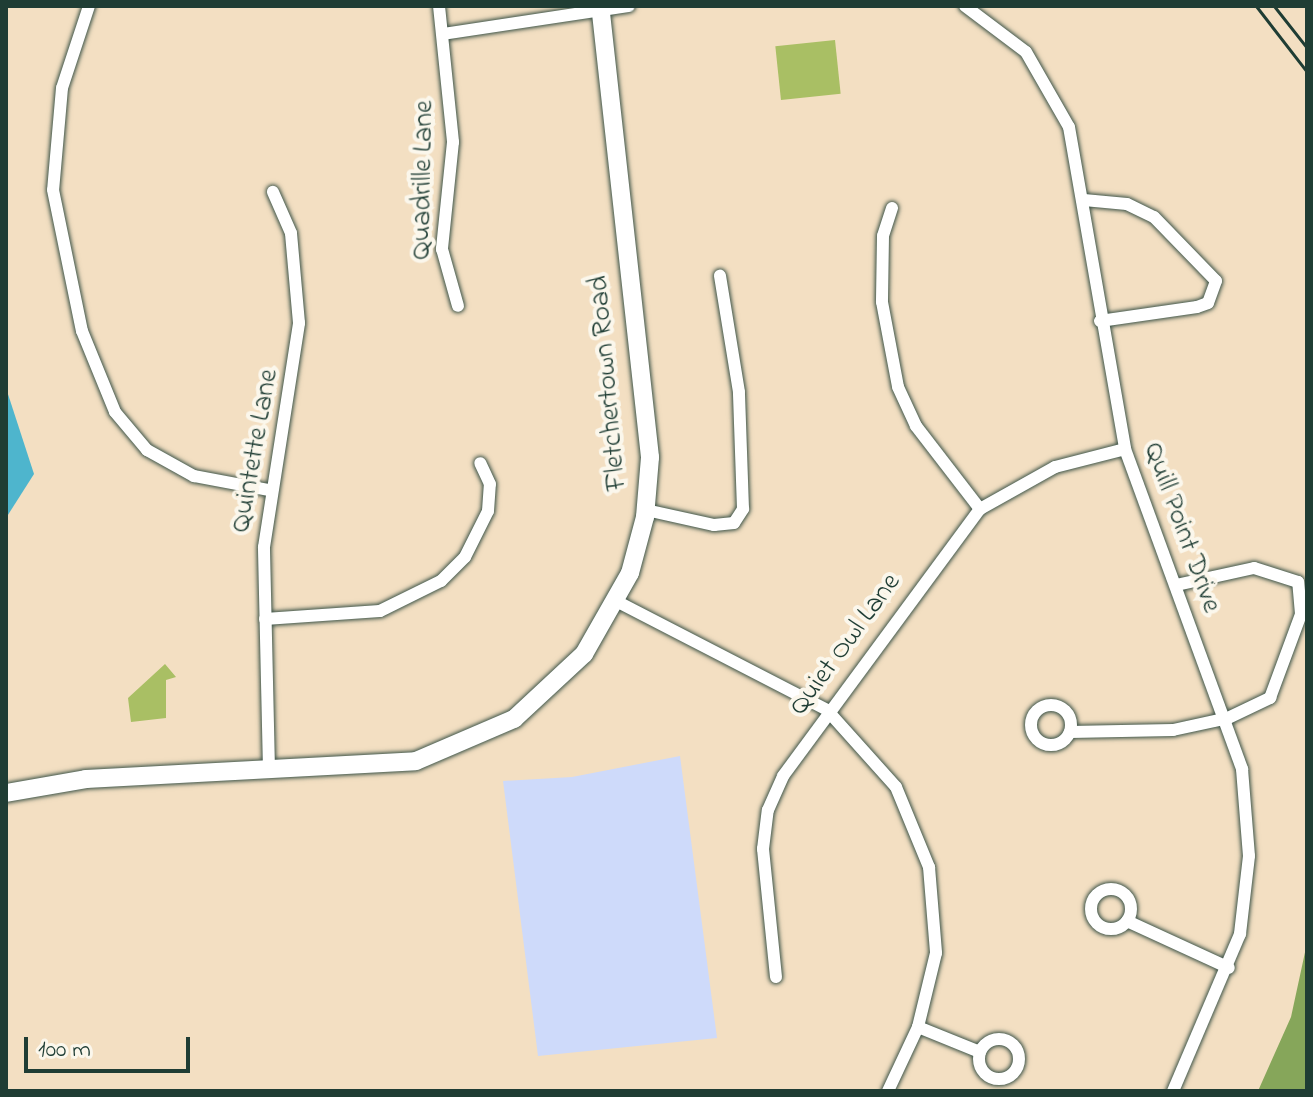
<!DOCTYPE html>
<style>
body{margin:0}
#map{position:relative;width:1313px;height:1097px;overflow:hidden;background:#f3dfc2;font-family:"Indie Flower",sans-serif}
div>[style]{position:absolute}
.built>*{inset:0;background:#cedafa}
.green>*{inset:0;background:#a9bf64;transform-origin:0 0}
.forest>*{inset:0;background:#86a65a}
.water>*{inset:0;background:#4eb5cd}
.roads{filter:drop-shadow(0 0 2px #3f5549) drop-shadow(0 0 2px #3f5549)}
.street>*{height:12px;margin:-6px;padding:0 6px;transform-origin:6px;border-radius:6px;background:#fff}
.street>.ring{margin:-6px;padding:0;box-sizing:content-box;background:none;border:12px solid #fff;border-radius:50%}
.secondary>*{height:18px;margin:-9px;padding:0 9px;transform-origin:9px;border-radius:9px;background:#fff}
.rail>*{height:3px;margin:-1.5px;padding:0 1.5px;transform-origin:1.5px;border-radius:1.5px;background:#1f3d34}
span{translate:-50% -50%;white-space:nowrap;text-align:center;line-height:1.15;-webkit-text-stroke:8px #fbf7ec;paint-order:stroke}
.street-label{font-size:28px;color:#1f3d34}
.frame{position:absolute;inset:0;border:8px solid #1f3d34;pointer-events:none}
.scale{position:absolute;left:24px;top:1037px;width:166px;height:36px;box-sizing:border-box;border:4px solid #1f3d34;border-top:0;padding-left:10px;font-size:24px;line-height:28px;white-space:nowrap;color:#1f3d34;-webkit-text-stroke:6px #fbf7ec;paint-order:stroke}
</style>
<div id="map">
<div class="built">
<i style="clip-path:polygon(680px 756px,717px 1038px,538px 1056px,503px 781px,572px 777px)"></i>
</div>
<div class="green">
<i style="left:835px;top:40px;width:54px;height:60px;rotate:84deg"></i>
<i style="clip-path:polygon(165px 664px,176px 677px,166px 680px,166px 718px,131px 722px,128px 698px)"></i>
</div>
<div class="forest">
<i style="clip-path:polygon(1307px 943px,1307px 1091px,1258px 1091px,1291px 1017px)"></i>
</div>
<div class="water">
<i style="clip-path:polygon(6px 388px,34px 474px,6px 518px)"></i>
</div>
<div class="roads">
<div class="street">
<i style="left:89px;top:6px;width:86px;rotate:108.2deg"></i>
<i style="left:62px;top:88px;width:102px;rotate:95deg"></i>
<i style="left:53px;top:190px;width:144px;rotate:78.4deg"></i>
<i style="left:82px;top:331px;width:87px;rotate:67.8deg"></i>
<i style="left:115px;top:412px;width:50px;rotate:49.9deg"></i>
<i style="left:147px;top:450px;width:54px;rotate:29deg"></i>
<i style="left:194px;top:476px;width:76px;rotate:10.6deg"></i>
<i style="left:439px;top:6px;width:137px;rotate:84.1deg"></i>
<i style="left:453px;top:142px;width:108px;rotate:95.9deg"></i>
<i style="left:442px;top:249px;width:59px;rotate:74.3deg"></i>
<i style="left:965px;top:6px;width:76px;rotate:37deg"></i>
<i style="left:1026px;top:52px;width:86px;rotate:60.2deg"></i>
<i style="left:1069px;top:127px;width:327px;rotate:80.1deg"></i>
<i style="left:1125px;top:449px;width:341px;rotate:69.9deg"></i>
<i style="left:1242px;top:769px;width:87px;rotate:85.4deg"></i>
<i style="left:1249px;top:856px;width:79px;rotate:96.6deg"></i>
<i style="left:1240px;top:934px;width:171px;rotate:113.1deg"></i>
<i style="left:443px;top:34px;width:188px;rotate:-8.6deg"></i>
<i style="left:1084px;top:200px;width:43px;rotate:5.3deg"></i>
<i style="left:1127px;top:204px;width:30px;rotate:26deg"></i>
<i style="left:1154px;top:217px;width:89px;rotate:45.9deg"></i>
<i style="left:1216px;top:281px;width:23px;rotate:110deg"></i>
<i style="left:1208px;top:303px;width:12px;rotate:160deg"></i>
<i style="left:1197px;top:307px;width:98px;rotate:171.8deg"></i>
<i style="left:892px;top:208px;width:29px;rotate:108deg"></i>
<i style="left:883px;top:236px;width:66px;rotate:90.9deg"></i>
<i style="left:882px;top:302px;width:86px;rotate:79.3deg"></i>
<i style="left:898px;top:387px;width:43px;rotate:65.2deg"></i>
<i style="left:916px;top:426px;width:105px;rotate:52.4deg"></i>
<i style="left:646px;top:510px;width:70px;rotate:12.4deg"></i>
<i style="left:714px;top:525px;width:20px;rotate:-6deg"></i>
<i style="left:734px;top:523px;width:17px;rotate:-57deg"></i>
<i style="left:743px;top:509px;width:117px;rotate:-92deg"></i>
<i style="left:739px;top:392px;width:118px;rotate:-99.3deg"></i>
<i style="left:618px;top:602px;width:235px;rotate:27.3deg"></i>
<i style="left:827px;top:710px;width:103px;rotate:48.1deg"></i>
<i style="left:896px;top:787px;width:87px;rotate:67.6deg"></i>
<i style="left:929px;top:867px;width:86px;rotate:85.3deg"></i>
<i style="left:936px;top:953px;width:76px;rotate:103.7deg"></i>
<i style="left:918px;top:1027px;width:71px;rotate:115.1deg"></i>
<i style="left:265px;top:619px;width:115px;rotate:-4deg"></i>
<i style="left:380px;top:611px;width:68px;rotate:-26.2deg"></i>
<i style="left:441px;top:581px;width:34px;rotate:-45deg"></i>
<i style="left:465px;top:557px;width:51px;rotate:-63.4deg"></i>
<i style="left:488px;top:511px;width:27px;rotate:-86deg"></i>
<i style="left:490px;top:484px;width:23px;rotate:-115deg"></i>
<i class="ring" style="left:1031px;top:705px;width:28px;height:28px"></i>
<i style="left:1070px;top:732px;width:103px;rotate:-1.1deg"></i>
<i style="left:1173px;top:730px;width:56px;rotate:-12.3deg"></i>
<i style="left:1228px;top:718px;width:47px;rotate:-25.5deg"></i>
<i style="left:1270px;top:698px;width:90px;rotate:-69.7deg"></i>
<i style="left:1301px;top:614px;width:32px;rotate:-95deg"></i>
<i style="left:1298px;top:582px;width:46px;rotate:-162.3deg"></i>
<i style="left:1254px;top:568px;width:80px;rotate:167.7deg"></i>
<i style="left:269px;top:770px;width:223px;rotate:-91.3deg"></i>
<i style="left:264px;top:547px;width:227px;rotate:-81.1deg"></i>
<i style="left:299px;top:323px;width:90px;rotate:-95.1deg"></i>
<i style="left:291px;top:233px;width:45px;rotate:-113.7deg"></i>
<i class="ring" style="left:1091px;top:889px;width:28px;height:28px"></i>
<i style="left:1127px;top:921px;width:112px;rotate:24.7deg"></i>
<i style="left:776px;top:977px;width:129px;rotate:-95.8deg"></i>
<i style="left:763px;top:849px;width:39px;rotate:-83deg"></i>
<i style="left:768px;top:810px;width:37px;rotate:-66deg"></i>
<i style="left:783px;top:776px;width:332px;rotate:-53.6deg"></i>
<i style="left:980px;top:509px;width:86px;rotate:-29.2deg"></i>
<i style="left:1055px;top:467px;width:72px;rotate:-14.4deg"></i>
<i style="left:918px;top:1027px;width:67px;rotate:22deg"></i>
<i class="ring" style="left:979px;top:1039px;width:28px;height:28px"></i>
</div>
<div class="secondary">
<i style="left:6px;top:793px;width:81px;rotate:-9.9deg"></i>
<i style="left:86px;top:779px;width:330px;rotate:-3.1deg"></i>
<i style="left:416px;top:761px;width:107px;rotate:-23.2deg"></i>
<i style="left:514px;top:719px;width:96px;rotate:-42.9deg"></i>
<i style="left:584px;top:654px;width:93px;rotate:-60.4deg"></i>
<i style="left:630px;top:573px;width:58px;rotate:-75deg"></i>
<i style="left:645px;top:517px;width:60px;rotate:-85.2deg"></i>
<i style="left:650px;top:457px;width:454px;rotate:-96.3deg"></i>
</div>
</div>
<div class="rail">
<i style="left:1256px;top:6px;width:83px;rotate:52.3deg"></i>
<i style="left:1274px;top:6px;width:53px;rotate:51.8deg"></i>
</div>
<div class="street-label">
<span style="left:424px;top:180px;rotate:-89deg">Quadrille Lane</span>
<span style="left:609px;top:383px;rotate:-95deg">Fletchertown Road</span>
<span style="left:256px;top:451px;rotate:-80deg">Quintette Lane</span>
<span style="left:1181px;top:528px;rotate:70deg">Quill Point Drive</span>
<span style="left:846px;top:645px;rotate:-54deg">Quiet Owl Lane</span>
</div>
<div class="frame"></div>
<div class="scale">100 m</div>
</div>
